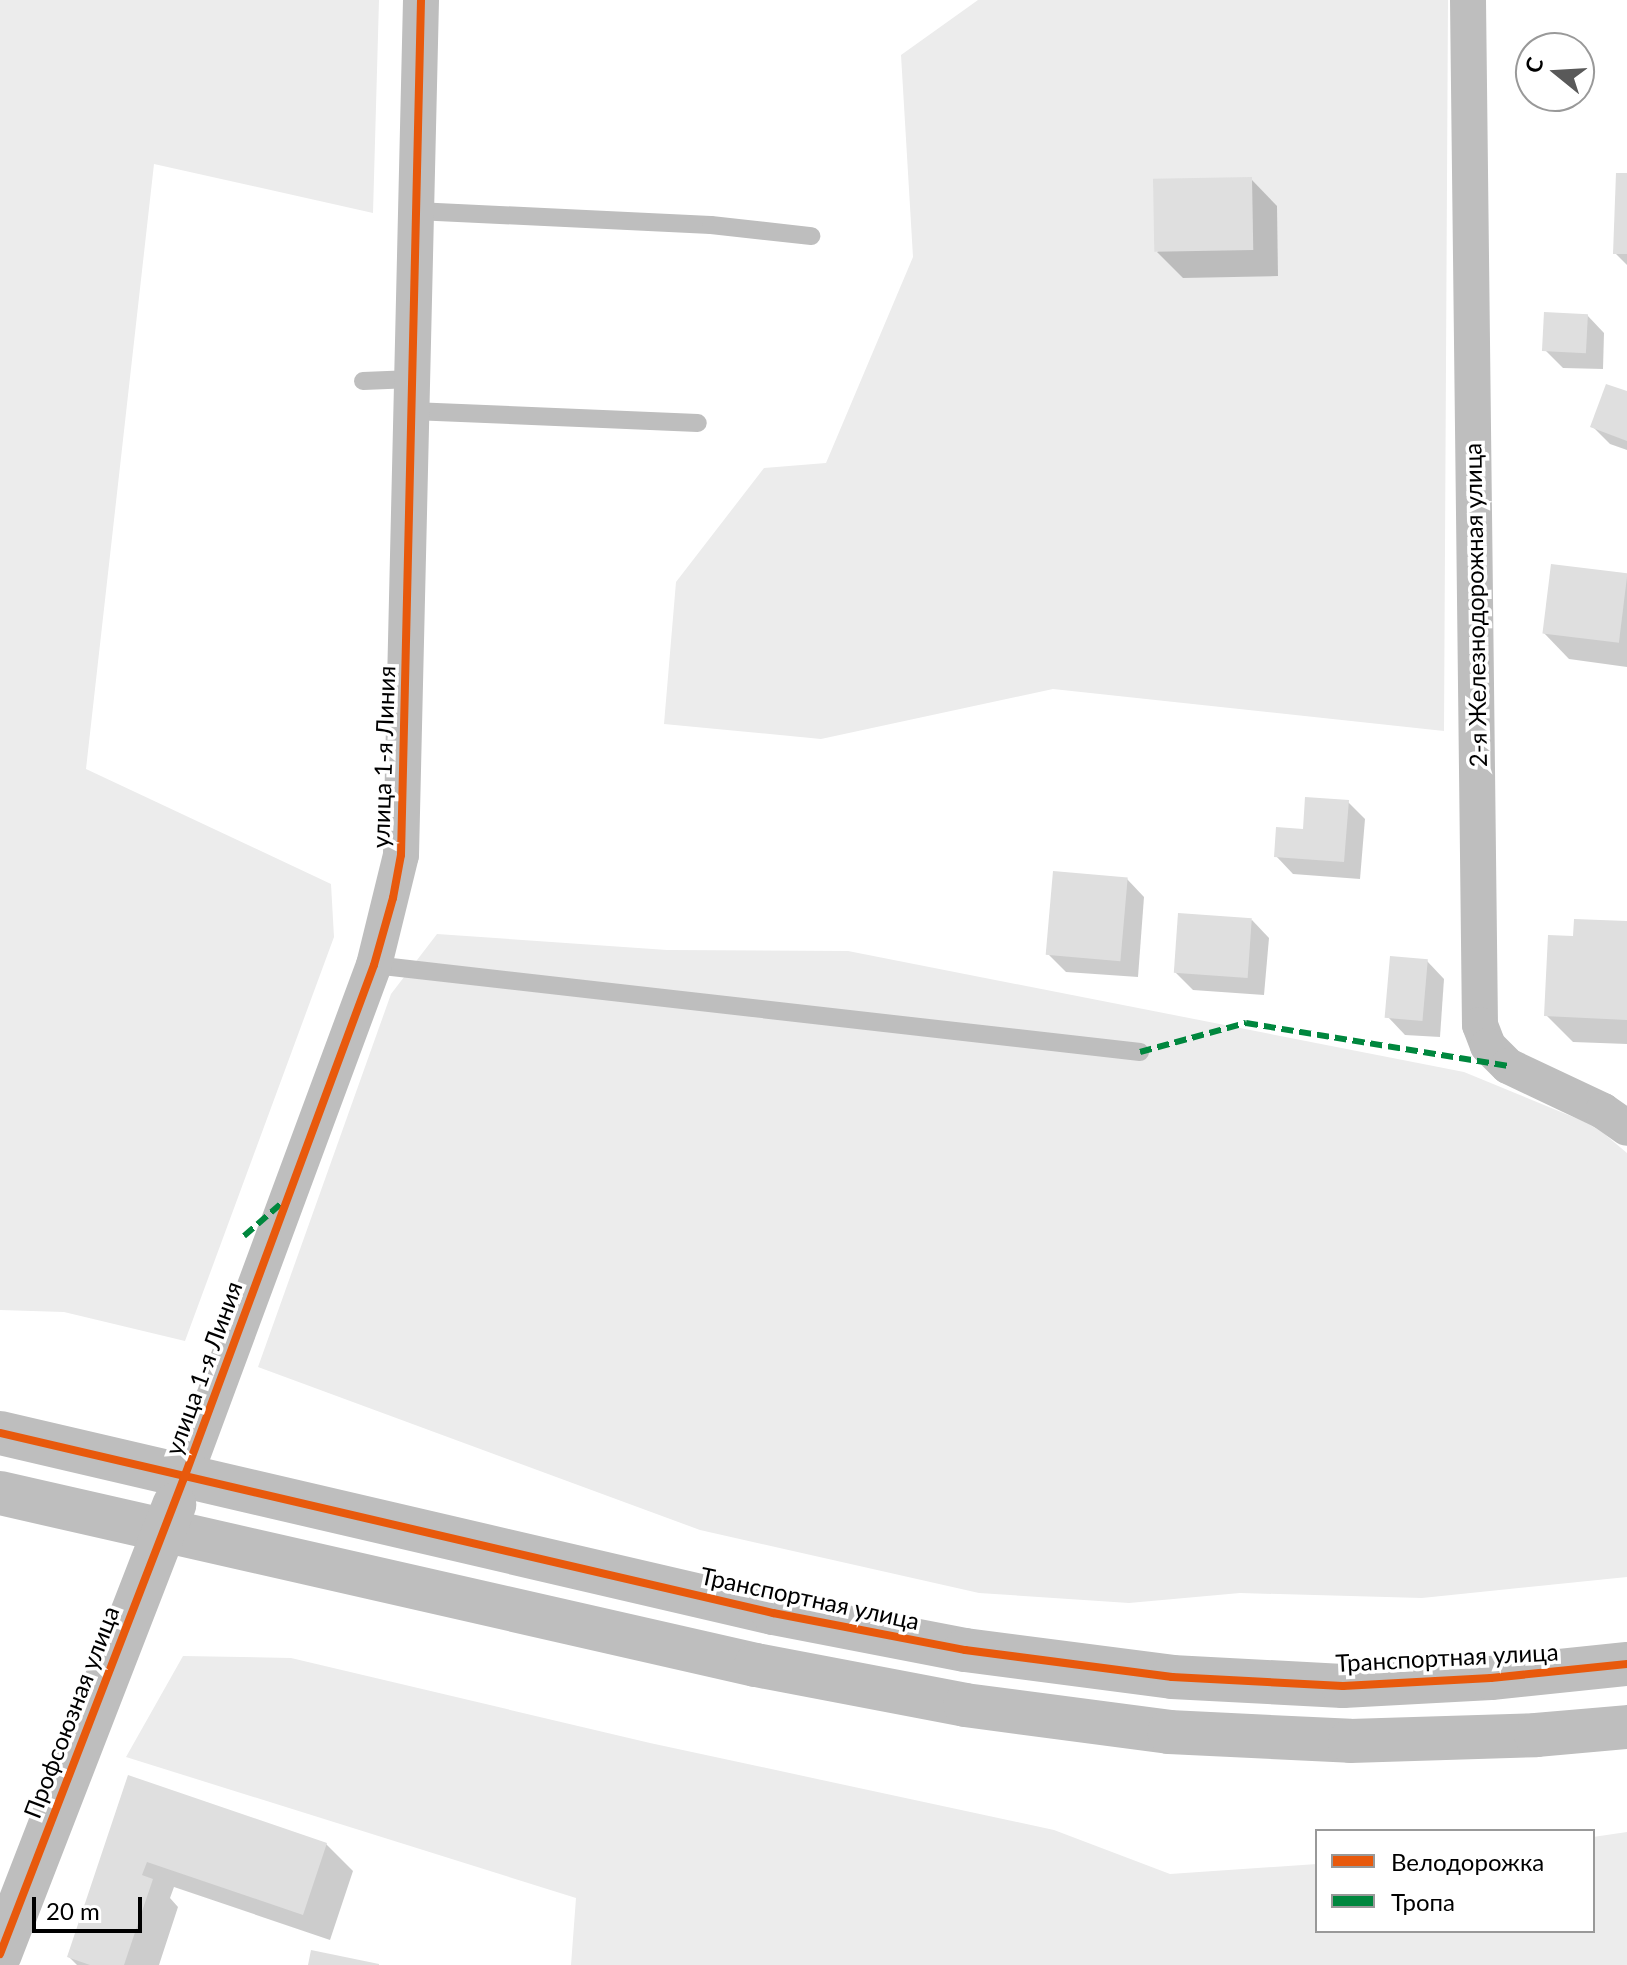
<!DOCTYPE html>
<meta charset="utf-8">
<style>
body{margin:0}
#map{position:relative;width:1627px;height:1965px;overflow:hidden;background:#fff;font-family:Lato,sans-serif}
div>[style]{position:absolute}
.green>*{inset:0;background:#ececec}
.shadow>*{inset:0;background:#0003}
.building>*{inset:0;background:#dfdfdf;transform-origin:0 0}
.service>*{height:18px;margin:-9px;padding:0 9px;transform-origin:9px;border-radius:9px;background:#bebebe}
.minor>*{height:36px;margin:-18px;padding:0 18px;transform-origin:18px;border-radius:18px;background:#bebebe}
.tertiary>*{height:44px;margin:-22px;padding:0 22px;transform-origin:22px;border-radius:22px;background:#bebebe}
.quiet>*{height:6px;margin-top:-3px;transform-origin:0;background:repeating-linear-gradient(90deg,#00873e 0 12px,transparent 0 18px)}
.cycleway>*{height:8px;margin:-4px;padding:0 4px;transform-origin:4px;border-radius:4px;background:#e8590c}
span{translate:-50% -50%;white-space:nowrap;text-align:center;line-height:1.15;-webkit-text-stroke:7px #fff;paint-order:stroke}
.street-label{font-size:24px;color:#000}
.legend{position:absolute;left:1315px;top:1829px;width:280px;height:104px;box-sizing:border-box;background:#fff;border:2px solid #999;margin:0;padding:10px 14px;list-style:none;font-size:24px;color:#000}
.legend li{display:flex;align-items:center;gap:16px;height:40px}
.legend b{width:40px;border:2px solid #999}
.north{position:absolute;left:1515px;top:32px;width:80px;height:80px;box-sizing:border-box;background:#fff;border:2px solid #999;border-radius:50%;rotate:288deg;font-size:22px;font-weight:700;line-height:32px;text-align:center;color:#000}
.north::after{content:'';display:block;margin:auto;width:28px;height:36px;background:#595959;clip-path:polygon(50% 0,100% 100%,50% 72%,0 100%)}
.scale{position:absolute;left:32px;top:1897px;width:110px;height:36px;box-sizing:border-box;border:4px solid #000;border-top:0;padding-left:10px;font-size:24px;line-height:28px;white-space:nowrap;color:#000;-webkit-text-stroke:6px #fff;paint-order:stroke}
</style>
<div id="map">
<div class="green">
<i style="clip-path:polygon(0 0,379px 0,373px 213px,154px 164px,86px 769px,331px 884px,334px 937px,185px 1341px,64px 1312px,0 1310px)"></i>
<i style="clip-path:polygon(978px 0,1448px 0,1444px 731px,1053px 689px,821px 739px,664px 724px,676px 582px,764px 468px,826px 463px,913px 257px,901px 55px)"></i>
<i style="clip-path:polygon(437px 934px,667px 950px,848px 951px,1464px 1072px,1595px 1126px,1627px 1153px,1627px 1577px,1422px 1598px,1240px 1593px,1129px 1603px,979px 1593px,700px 1530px,258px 1367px,391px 994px)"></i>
<i style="clip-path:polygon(183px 1656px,291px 1658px,650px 1743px,1054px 1830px,1170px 1874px,1317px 1864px,1317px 1931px,1593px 1931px,1593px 1837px,1627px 1832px,1627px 1965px,571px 1965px,576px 1898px,126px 1757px)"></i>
</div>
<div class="shadow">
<i style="clip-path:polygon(1627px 175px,1627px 265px,1615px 253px)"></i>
<i style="clip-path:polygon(1251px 179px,1277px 206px,1278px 276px,1183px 278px,1157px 252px)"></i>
<i style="clip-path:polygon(1587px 315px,1604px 333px,1603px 369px,1563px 368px,1545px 350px)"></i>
<i style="clip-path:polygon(1627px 393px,1627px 450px,1610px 444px,1593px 427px)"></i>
<i style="clip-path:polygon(1627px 576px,1627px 667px,1569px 659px,1543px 632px)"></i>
<i style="clip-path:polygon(1348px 802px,1365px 819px,1360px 879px,1293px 874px,1276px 856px)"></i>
<i style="clip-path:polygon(1127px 879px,1144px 897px,1138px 977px,1066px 972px,1048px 954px)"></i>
<i style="clip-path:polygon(1252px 920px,1269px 938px,1264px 995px,1193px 990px,1175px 972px)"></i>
<i style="clip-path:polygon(1627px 923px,1627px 1044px,1573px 1042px,1546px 1015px,1575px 938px)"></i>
<i style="clip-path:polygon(1427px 961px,1444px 979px,1440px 1037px,1405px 1035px,1388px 1017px)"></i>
<i style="clip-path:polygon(129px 1778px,326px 1844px,353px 1871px,330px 1940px,174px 1887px,170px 1898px,178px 1907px,159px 1965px,77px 1965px,69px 1957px)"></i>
</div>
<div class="building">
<i style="clip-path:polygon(1616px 173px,1627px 173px,1627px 254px,1613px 254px)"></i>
<i style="left:1252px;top:177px;width:73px;height:99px;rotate:89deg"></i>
<i style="left:1544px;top:312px;width:44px;height:39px;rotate:3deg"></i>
<i style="clip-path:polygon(1606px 384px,1627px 391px,1627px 441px,1590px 427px)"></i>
<i style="left:1551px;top:564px;width:77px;height:70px;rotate:7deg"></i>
<i style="clip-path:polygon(1305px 797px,1349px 800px,1344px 862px,1274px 857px,1276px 827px,1303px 829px)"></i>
<i style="left:1053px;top:871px;width:75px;height:84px;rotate:5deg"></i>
<i style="left:1178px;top:913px;width:74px;height:60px;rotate:4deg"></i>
<i style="clip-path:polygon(1574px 919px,1627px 921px,1627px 1020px,1544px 1016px,1548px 935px,1573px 936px)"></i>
<i style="left:1390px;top:956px;width:38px;height:62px;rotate:5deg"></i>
<i style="clip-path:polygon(128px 1775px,327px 1843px,303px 1915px,147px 1862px,142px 1875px,153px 1879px,124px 1965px,90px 1965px,67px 1957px)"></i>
<i style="clip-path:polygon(311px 1950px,379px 1964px,379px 1965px,308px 1965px)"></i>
</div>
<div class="service">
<i style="left:416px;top:211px;width:295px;rotate:2.7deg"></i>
<i style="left:711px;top:225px;width:101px;rotate:6.3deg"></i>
<i style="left:363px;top:381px;width:49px;rotate:-2.3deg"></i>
<i style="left:412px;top:411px;width:286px;rotate:2.4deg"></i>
<i style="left:374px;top:965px;width:771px;rotate:6.48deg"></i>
</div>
<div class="minor">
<i style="left:1468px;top:0;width:1025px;rotate:89.33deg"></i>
<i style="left:1480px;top:1025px;width:22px;rotate:69deg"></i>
<i style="left:1488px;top:1046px;width:28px;rotate:45deg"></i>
<i style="left:1508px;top:1066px;width:105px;rotate:25.3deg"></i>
<i style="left:1603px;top:1111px;width:29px;rotate:35deg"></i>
<i style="left:184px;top:1478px;width:547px;rotate:-69.68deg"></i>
<i style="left:374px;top:965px;width:113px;rotate:-76.2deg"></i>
<i style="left:401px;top:855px;width:855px;rotate:-88.66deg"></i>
</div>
<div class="tertiary">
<i style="left:0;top:1433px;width:794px;rotate:13.11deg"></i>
<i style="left:773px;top:1613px;width:196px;rotate:10.9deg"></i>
<i style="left:965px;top:1650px;width:209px;rotate:7.4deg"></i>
<i style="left:1172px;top:1677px;width:171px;rotate:3deg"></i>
<i style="left:1343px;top:1686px;width:148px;rotate:-3.1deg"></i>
<i style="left:1491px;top:1678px;width:137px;rotate:-5.9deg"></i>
<i style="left:0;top:1493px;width:775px;rotate:12.82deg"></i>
<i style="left:756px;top:1665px;width:213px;rotate:10.8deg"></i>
<i style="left:965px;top:1705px;width:206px;rotate:7.5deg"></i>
<i style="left:1169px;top:1732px;width:181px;rotate:2.8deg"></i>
<i style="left:1350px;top:1741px;width:186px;rotate:-1.8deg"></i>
<i style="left:1536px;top:1735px;width:91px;rotate:-5deg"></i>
<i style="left:0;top:1954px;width:482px;rotate:-68.8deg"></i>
</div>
<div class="quiet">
<i style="left:1140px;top:1052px;width:110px;rotate:-15.3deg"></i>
<i style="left:1246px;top:1023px;width:266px;rotate:9.3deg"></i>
<i style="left:244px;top:1236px;width:52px;rotate:-41.1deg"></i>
</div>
<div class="cycleway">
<i style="left:0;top:1433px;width:794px;rotate:13.11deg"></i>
<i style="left:773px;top:1613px;width:196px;rotate:10.9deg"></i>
<i style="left:965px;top:1650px;width:209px;rotate:7.4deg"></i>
<i style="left:1172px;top:1677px;width:171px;rotate:3deg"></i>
<i style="left:1343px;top:1686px;width:148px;rotate:-3.1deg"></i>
<i style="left:1491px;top:1678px;width:137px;rotate:-5.9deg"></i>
<i style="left:0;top:1954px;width:510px;rotate:-68.87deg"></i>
<i style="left:184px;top:1478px;width:547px;rotate:-69.68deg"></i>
<i style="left:374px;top:965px;width:70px;rotate:-74.2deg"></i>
<i style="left:393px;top:898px;width:44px;rotate:-79.5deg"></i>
<i style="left:401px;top:855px;width:855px;rotate:-88.66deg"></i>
</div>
<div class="street-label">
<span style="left:1475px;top:605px;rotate:-91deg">2-я Железнодорожная улица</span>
<span style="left:383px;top:757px;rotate:-88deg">улица 1-я Линия</span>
<span style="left:203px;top:1368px;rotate:-70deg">улица 1-я Линия</span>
<span style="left:810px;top:1598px;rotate:12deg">Транспортная улица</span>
<span style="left:1447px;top:1657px;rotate:-3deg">Транспортная улица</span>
<span style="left:71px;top:1712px;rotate:-69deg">Профсоюзная улица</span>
</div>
<ul class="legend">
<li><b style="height:10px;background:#e8590c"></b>Велодорожка</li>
<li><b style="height:10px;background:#00873e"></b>Тропа</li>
</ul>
<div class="north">С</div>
<div class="scale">20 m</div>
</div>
